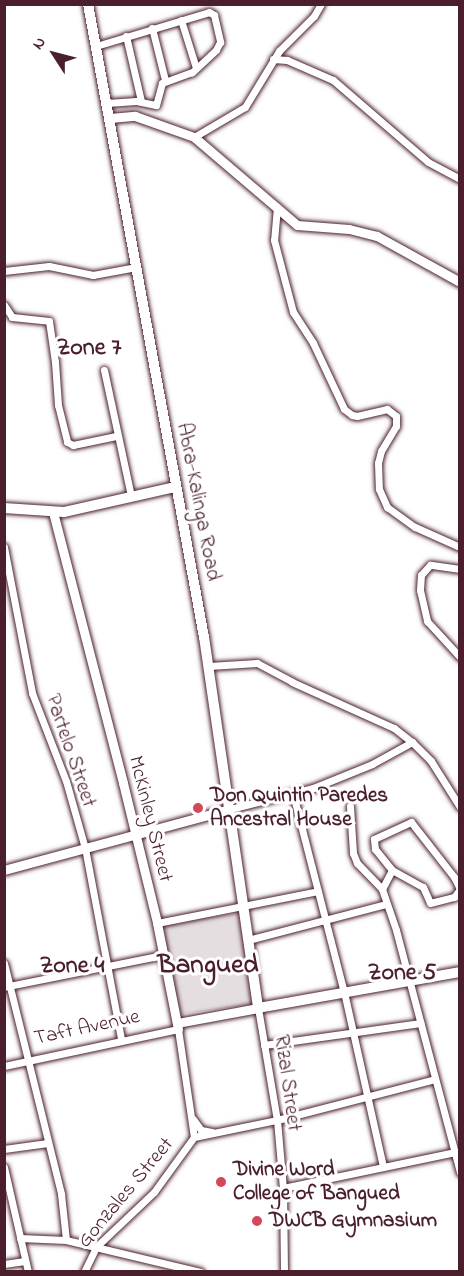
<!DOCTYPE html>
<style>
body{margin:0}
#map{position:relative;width:464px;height:1276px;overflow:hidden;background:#fff;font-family:"Indie Flower",sans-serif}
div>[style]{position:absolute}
.green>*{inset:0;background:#e5dee0;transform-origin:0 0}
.roads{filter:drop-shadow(0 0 2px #4a1f2b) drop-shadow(0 0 2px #4a1f2b)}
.street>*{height:7px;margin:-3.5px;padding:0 3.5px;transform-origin:3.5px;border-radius:3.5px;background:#fff}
.secondary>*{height:9px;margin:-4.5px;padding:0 4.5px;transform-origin:4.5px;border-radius:4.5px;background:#fff}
.primary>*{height:10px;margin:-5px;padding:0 5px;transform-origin:5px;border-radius:5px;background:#fff}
.dots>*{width:16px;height:16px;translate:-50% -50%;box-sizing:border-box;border:3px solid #fff;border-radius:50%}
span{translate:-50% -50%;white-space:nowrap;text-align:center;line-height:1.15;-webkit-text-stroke:6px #fff;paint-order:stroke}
.street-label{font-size:21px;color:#4a1f2b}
.poi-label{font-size:21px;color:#4a1f2b;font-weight:700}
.left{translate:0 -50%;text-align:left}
.quarter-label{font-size:24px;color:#4a1f2b;font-weight:700}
.district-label{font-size:27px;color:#4a1f2b;font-weight:700}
.frame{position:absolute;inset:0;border:6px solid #4a1f2b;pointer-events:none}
.north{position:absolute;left:24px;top:24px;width:60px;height:60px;-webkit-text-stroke:4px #fff;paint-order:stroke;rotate:306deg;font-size:16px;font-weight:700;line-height:24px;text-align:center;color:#4a1f2b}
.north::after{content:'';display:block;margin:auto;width:21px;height:27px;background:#4a1f2b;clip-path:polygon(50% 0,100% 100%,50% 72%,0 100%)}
</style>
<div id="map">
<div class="green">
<i style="left:241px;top:913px;width:92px;height:84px;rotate:82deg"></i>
</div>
<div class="roads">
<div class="street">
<i style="left:181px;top:20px;width:50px;rotate:72.6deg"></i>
<i style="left:152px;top:28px;width:54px;rotate:76deg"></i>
<i style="left:126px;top:36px;width:67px;rotate:77deg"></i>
<i style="left:96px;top:46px;width:118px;rotate:-16.7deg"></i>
<i style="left:209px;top:12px;width:6px;rotate:31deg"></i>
<i style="left:214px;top:15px;width:28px;rotate:77deg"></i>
<i style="left:220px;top:42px;width:9px;rotate:117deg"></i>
<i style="left:216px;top:50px;width:33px;rotate:137deg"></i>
<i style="left:192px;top:72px;width:32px;rotate:160deg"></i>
<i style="left:162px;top:83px;width:23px;rotate:105deg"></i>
<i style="left:156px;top:105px;width:20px;rotate:-169deg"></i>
<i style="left:136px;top:101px;width:29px;rotate:176deg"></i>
<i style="left:273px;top:59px;width:14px;rotate:4deg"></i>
<i style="left:287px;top:60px;width:50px;rotate:23.5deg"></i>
<i style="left:333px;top:80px;width:125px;rotate:40.8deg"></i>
<i style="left:428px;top:162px;width:36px;rotate:28deg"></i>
<i style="left:194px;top:137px;width:59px;rotate:-30.5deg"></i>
<i style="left:245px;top:107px;width:66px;rotate:-58.7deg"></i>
<i style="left:279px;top:51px;width:49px;rotate:-45deg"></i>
<i style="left:314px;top:16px;width:14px;rotate:-60deg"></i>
<i style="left:277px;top:207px;width:33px;rotate:95deg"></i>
<i style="left:274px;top:240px;width:74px;rotate:75.2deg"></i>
<i style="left:293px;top:312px;width:37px;rotate:57deg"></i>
<i style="left:313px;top:343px;width:73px;rotate:64.8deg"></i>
<i style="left:344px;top:409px;width:10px;rotate:37deg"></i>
<i style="left:352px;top:415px;width:5px;rotate:11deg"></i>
<i style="left:357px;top:416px;width:31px;rotate:-13deg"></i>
<i style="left:387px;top:409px;width:11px;rotate:38deg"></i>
<i style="left:396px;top:416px;width:10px;rotate:90deg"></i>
<i style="left:396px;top:426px;width:29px;rotate:121deg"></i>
<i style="left:381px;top:451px;width:12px;rotate:104deg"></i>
<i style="left:378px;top:463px;width:26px;rotate:88deg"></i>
<i style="left:379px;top:489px;width:20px;rotate:66deg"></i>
<i style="left:387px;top:507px;width:34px;rotate:36deg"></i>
<i style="left:415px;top:527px;width:49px;rotate:24deg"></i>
<i style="left:4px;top:271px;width:45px;rotate:-6.3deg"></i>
<i style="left:49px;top:266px;width:45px;rotate:11.6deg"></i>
<i style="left:93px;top:275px;width:44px;rotate:-10.5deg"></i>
<i style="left:4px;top:305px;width:14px;rotate:56deg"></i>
<i style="left:12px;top:317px;width:37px;rotate:6deg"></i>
<i style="left:49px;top:321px;width:41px;rotate:81.7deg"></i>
<i style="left:55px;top:362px;width:43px;rotate:86deg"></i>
<i style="left:58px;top:405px;width:38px;rotate:76deg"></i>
<i style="left:67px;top:442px;width:7px;rotate:27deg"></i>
<i style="left:73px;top:445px;width:44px;rotate:-11.8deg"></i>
<i style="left:104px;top:370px;width:129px;rotate:77.9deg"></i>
<i style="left:4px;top:547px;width:149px;rotate:79.1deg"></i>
<i style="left:32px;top:693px;width:94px;rotate:68.9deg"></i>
<i style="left:66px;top:781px;width:70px;rotate:74.2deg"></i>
<i style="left:85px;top:848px;width:194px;rotate:79.3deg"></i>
<i style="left:460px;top:569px;width:30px;rotate:-172deg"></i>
<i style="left:430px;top:565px;width:13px;rotate:132deg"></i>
<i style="left:421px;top:575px;width:15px;rotate:94deg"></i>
<i style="left:420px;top:590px;width:32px;rotate:77deg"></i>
<i style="left:427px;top:621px;width:49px;rotate:47.5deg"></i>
<i style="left:209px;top:666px;width:48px;rotate:-3.6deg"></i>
<i style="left:257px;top:663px;width:40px;rotate:28deg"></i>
<i style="left:292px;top:682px;width:112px;rotate:24.3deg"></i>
<i style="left:394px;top:728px;width:23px;rotate:38deg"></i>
<i style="left:412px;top:742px;width:27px;rotate:45deg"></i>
<i style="left:431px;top:761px;width:54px;rotate:57.8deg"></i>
<i style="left:293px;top:794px;width:204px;rotate:75.6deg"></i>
<i style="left:344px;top:992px;width:179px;rotate:77.4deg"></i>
<i style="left:350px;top:806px;width:47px;rotate:86.3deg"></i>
<i style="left:353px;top:853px;width:11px;rotate:68deg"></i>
<i style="left:357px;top:863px;width:36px;rotate:46deg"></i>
<i style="left:382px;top:889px;width:43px;rotate:71.1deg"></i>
<i style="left:396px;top:930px;width:251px;rotate:75.2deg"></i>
<i style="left:230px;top:809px;width:86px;rotate:-14.2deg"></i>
<i style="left:313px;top:788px;width:64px;rotate:-22.1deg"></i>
<i style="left:372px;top:764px;width:46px;rotate:-28.8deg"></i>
<i style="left:392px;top:870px;width:35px;rotate:29deg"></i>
<i style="left:423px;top:887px;width:17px;rotate:66deg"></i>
<i style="left:430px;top:903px;width:25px;rotate:-14deg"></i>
<i style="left:454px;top:897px;width:10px;rotate:-53deg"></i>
<i style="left:382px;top:889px;width:21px;rotate:-62deg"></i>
<i style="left:392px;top:870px;width:27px;rotate:-129deg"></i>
<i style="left:375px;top:849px;width:10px;rotate:-96deg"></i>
<i style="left:374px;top:839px;width:41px;rotate:-24.7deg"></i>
<i style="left:411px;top:822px;width:70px;rotate:52deg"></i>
<i style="left:454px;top:877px;width:13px;rotate:63deg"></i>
<i style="left:157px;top:923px;width:164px;rotate:-11.2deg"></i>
<i style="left:248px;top:940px;width:143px;rotate:-14.6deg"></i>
<i style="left:4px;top:963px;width:238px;rotate:76.1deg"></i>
<i style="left:61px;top:1194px;width:46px;rotate:83.8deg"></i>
<i style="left:4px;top:987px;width:161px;rotate:-11.4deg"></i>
<i style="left:258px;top:1008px;width:114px;rotate:80.4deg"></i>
<i style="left:277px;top:1120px;width:68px;rotate:85deg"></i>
<i style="left:283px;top:1188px;width:84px;rotate:89.3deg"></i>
<i style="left:264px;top:1045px;width:158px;rotate:-8deg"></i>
<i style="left:4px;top:1066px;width:178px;rotate:-12deg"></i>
<i style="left:178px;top:1029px;width:109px;rotate:81.6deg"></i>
<i style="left:193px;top:1119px;width:14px;rotate:54deg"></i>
<i style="left:201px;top:1130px;width:11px;rotate:10deg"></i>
<i style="left:194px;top:1137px;width:85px;rotate:-11.6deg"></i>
<i style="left:277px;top:1120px;width:163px;rotate:-14.5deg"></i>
<i style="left:4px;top:1149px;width:44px;rotate:-7.8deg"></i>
<i style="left:4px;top:1167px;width:108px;rotate:77.1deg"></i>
<i style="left:283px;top:1188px;width:176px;rotate:-11.8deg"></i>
<i style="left:20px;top:1238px;width:46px;rotate:2.5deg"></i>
<i style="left:66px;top:1240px;width:138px;rotate:13.4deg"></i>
<i style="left:4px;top:1264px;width:21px;rotate:-8deg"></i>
<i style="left:84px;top:1272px;width:28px;rotate:-64deg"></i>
<i style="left:96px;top:1247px;width:80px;rotate:-43.5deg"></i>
<i style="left:154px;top:1192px;width:68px;rotate:-54deg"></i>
</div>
<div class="secondary">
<i style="left:110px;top:118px;width:25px;rotate:-5deg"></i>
<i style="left:135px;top:116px;width:63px;rotate:19.6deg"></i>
<i style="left:194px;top:137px;width:135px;rotate:40.5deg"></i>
<i style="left:297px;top:225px;width:52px;rotate:4.4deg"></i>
<i style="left:349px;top:229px;width:29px;rotate:14deg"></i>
<i style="left:377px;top:236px;width:95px;rotate:29deg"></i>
<i style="left:53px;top:512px;width:280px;rotate:75.5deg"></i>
<i style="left:123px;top:783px;width:144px;rotate:76.3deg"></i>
<i style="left:157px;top:923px;width:108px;rotate:78.8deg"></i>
<i style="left:4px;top:870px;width:234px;rotate:-15.1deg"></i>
<i style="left:177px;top:1023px;width:82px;rotate:-10.5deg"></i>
</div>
<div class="primary">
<i style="left:88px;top:4px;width:644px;rotate:79.62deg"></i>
<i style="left:204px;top:637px;width:375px;rotate:81.7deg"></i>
<i style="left:258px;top:1008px;width:205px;rotate:-10.1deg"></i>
<i style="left:4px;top:508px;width:60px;rotate:3.8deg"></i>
<i style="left:64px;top:512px;width:114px;rotate:-12.7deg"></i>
</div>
</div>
<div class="dots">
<i style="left:198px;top:808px;background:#d1495b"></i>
<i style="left:221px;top:1182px;background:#d1495b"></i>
<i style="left:257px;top:1221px;background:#d1495b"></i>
</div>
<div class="street-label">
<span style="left:198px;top:502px;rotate:79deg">Abra-Kalinga Road</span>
<span style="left:70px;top:751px;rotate:71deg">Partelo Street</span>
<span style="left:150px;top:819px;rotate:76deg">McKinley Street</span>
<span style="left:87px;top:1028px;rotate:-12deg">Taft Avenue</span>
<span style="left:287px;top:1083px;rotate:82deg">Rizal Street</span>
<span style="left:126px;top:1193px;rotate:-50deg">Gonzales Street</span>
</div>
<div class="poi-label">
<span class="left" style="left:210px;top:808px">Don Quintin Paredes<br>Ancestral House</span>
<span class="left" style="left:233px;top:1182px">Divine Word<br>College of Bangued</span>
<span class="left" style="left:269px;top:1221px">DWCB Gymnasium</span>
</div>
<div class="quarter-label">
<span style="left:89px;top:349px">Zone 7</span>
<span style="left:72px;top:967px">Zone 4</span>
<span style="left:402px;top:974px">Zone 5</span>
</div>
<div class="district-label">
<span style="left:208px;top:966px">Bangued</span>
</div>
<div class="frame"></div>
<div class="north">N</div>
</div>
